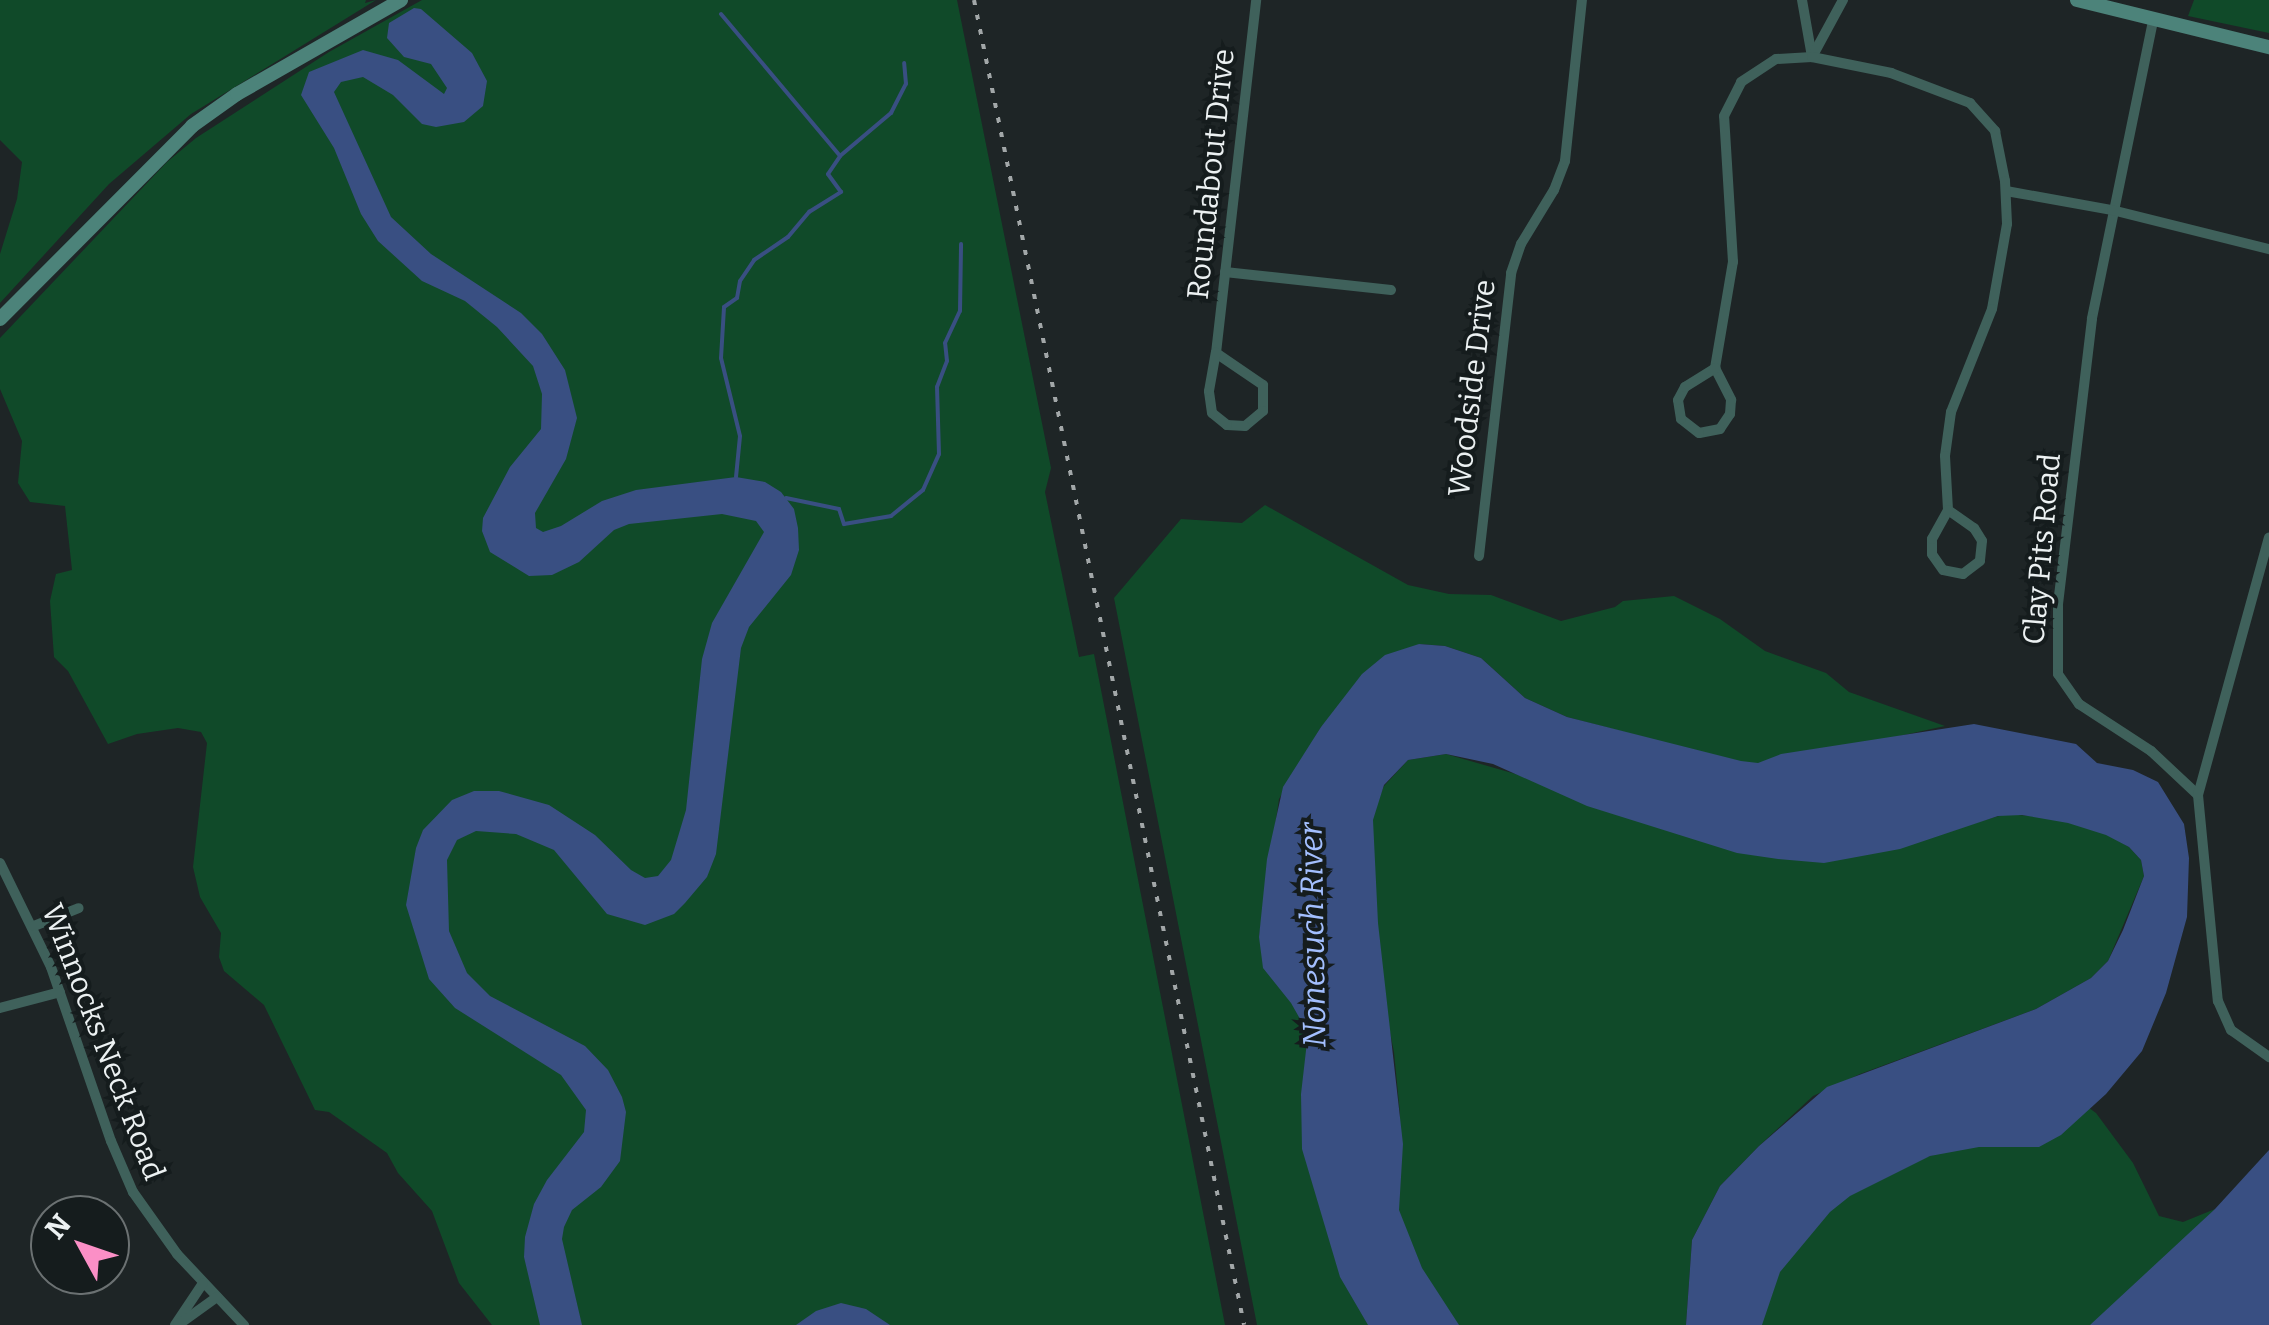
<!DOCTYPE html>
<style>
body{margin:0}
#map{position:relative;width:2269px;height:1325px;overflow:hidden;background:#1e2526;font-family:Bitter,serif}
div>[style]{position:absolute}
.green>*{inset:0;background:#104a29}
.water>*{inset:0;background:#394f82}
.stream>*{height:4px;margin:-2px;padding:0 2px;transform-origin:2px;border-radius:2px;background:#394f82}
.minor>*{height:10px;margin:-5px;padding:0 5px;transform-origin:5px;border-radius:5px;background:#3f615b}
.secondary>*{height:14px;margin:-7px;padding:0 7px;transform-origin:7px;border-radius:7px;background:#4c837a}
.rail>*{height:4px;margin-top:-2px;transform-origin:0;background:repeating-linear-gradient(90deg,#a2a7a8 0 5px,transparent 0 15px)}
span{translate:-50% -50%;white-space:nowrap;text-align:center;line-height:1.15;-webkit-text-stroke:8px #151c1d;paint-order:stroke}
.street-label{font-size:30px;color:#ecf1f2}
.water-label{font-size:32px;color:#a3bffe;font-style:italic}
.north{position:absolute;left:30px;top:1195px;width:100px;height:100px;box-sizing:border-box;background:#151c1d;border:2px solid #6b7172;border-radius:50%;rotate:310deg;font-size:28px;font-weight:700;line-height:40px;text-align:center;color:#ecf1f2}
.north::after{content:'';display:block;margin:auto;width:35px;height:45px;background:#fb8fc6;clip-path:polygon(50% 0,100% 100%,50% 72%,0 100%)}
</style>
<div id="map">
<div class="green">
<i style="clip-path:polygon(0 0,366px 0,365px 3px,376px 0,191px 114px,109px 184px,0 303px,0 254px,17px 199px,22px 162px,0 140px)"></i>
<i style="clip-path:polygon(422px 0,957px 0,1051px 468px,1045px 492px,1079px 657px,1094px 654px,1225px 1325px,492px 1325px,459px 1283px,432px 1211px,398px 1173px,387px 1153px,329px 1112px,315px 1110px,264px 1005px,224px 971px,219px 957px,221px 933px,200px 897px,193px 867px,207px 743px,201px 732px,178px 728px,137px 734px,108px 744px,68px 671px,54px 657px,50px 601px,56px 574px,72px 570px,65px 506px,30px 502px,18px 483px,22px 441px,0 389px,0 338px,167px 162px,196px 138px,329px 52px)"></i>
<i style="clip-path:polygon(2194px 0,2269px 0,2269px 33px,2188px 16px)"></i>
<i style="clip-path:polygon(1265px 505px,1408px 585px,1449px 594px,1491px 595px,1561px 621px,1615px 607px,1623px 601px,1674px 596px,1720px 619px,1765px 651px,1826px 673px,1849px 692px,1945px 726px,1757px 767px,1567px 717px,1525px 698px,1481px 658px,1445px 646px,1419px 644px,1321px 727px,1279px 799px,1259px 937px,1305px 1019px,1370px 1325px,1257px 1325px,1114px 598px,1181px 519px,1242px 523px)"></i>
<i style="clip-path:polygon(1446px 754px,1519px 775px,1925px 837px,2006px 814px,2044px 817px,2100px 830px,2129px 847px,2141px 860px,2144px 876px,2108px 961px,2091px 978px,2036px 1009px,1860px 1074px,1813px 1096px,1759px 1146px,1720px 1186px,1692px 1240px,1686px 1325px,1450px 1325px,1394px 1243px,1400px 1114px,1394px 1052px,1376px 963px,1372px 814px,1384px 786px,1408px 760px)"></i>
<i style="clip-path:polygon(2085px 1105px,2096px 1113px,2133px 1163px,2159px 1216px,2183px 1222px,2215px 1209px,2100px 1325px,1761px 1325px,1773px 1280px,1809px 1225px,1875px 1174px)"></i>
</div>
<div class="water">
<i style="clip-path:polygon(414px 8px,421px 9px,472px 53px,487px 81px,483px 106px,464px 122px,436px 127px,422px 124px,393px 95px,363px 77px,341px 82px,334px 92px,391px 217px,431px 254px,521px 313px,542px 334px,565px 370px,577px 418px,566px 459px,535px 513px,536px 528px,543px 532px,561px 526px,602px 501px,636px 490px,736px 477px,765px 482px,781px 492px,794px 509px,798px 528px,799px 550px,791px 575px,749px 627px,741px 648px,716px 854px,707px 877px,685px 903px,674px 914px,645px 925px,607px 914px,554px 850px,516px 834px,476px 831px,457px 840px,447px 860px,449px 931px,467px 973px,490px 996px,585px 1046px,608px 1070px,622px 1097px,626px 1112px,620px 1161px,601px 1187px,572px 1210px,564px 1227px,562px 1239px,582px 1325px,540px 1325px,524px 1257px,525px 1237px,534px 1204px,547px 1180px,584px 1132px,586px 1110px,561px 1075px,455px 1008px,429px 979px,406px 905px,416px 848px,423px 830px,452px 800px,474px 791px,499px 791px,549px 805px,595px 835px,631px 870px,645px 878px,658px 876px,671px 860px,686px 810px,702px 659px,712px 623px,764px 532px,756px 521px,722px 514px,629px 524px,614px 530px,579px 562px,552px 575px,529px 576px,490px 552px,482px 531px,483px 518px,510px 467px,541px 429px,542px 394px,533px 366px,497px 327px,465px 301px,422px 281px,378px 241px,361px 214px,334px 148px,301px 95px,309px 72px,363px 50px,398px 60px,444px 94px,447px 88px,431px 64px,404px 57px,387px 38px,389px 23px)"></i>
<i style="clip-path:polygon(1419px 644px,1445px 646px,1481px 658px,1525px 698px,1567px 717px,1741px 761px,1758px 763px,1781px 754px,1974px 724px,2076px 744px,2097px 763px,2133px 770px,2158px 782px,2184px 824px,2189px 858px,2187px 917px,2166px 993px,2142px 1051px,2106px 1094px,2061px 1135px,2039px 1147px,1979px 1147px,1930px 1156px,1850px 1196px,1830px 1212px,1780px 1272px,1762px 1325px,1686px 1325px,1692px 1240px,1720px 1186px,1759px 1146px,1827px 1087px,2036px 1009px,2091px 978px,2108px 961px,2123px 930px,2144px 876px,2141px 860px,2129px 847px,2106px 835px,2068px 823px,2022px 815px,1998px 816px,1900px 849px,1824px 863px,1778px 859px,1737px 853px,1587px 806px,1493px 764px,1446px 754px,1408px 760px,1384px 785px,1373px 820px,1378px 923px,1403px 1144px,1399px 1210px,1422px 1268px,1459px 1325px,1368px 1325px,1340px 1277px,1302px 1149px,1301px 1094px,1308px 1033px,1291px 1003px,1263px 968px,1259px 937px,1267px 859px,1283px 787px,1321px 727px,1362px 674px,1385px 655px)"></i>
<i style="clip-path:polygon(2269px 1150px,2269px 1325px,2090px 1325px,2215px 1209px)"></i>
<i style="clip-path:polygon(841px 1303px,866px 1309px,890px 1325px,796px 1325px,816px 1311px)"></i>
</div>
<div class="stream">
<i style="left:721px;top:14px;width:185px;rotate:50deg"></i>
<i style="left:736px;top:477px;width:41px;rotate:-84.4deg"></i>
<i style="left:740px;top:436px;width:80px;rotate:-103.7deg"></i>
<i style="left:721px;top:358px;width:51px;rotate:-86.6deg"></i>
<i style="left:724px;top:307px;width:16px;rotate:-35deg"></i>
<i style="left:737px;top:298px;width:17px;rotate:-80deg"></i>
<i style="left:740px;top:281px;width:25px;rotate:-56deg"></i>
<i style="left:754px;top:260px;width:41px;rotate:-34.1deg"></i>
<i style="left:788px;top:237px;width:33px;rotate:-50deg"></i>
<i style="left:809px;top:212px;width:38px;rotate:-32deg"></i>
<i style="left:841px;top:192px;width:22px;rotate:-126deg"></i>
<i style="left:828px;top:174px;width:22px;rotate:-56deg"></i>
<i style="left:840px;top:156px;width:67px;rotate:-40.1deg"></i>
<i style="left:891px;top:113px;width:33px;rotate:-63deg"></i>
<i style="left:906px;top:84px;width:21px;rotate:-95deg"></i>
<i style="left:786px;top:498px;width:54px;rotate:11.7deg"></i>
<i style="left:839px;top:509px;width:16px;rotate:72deg"></i>
<i style="left:844px;top:524px;width:48px;rotate:-9.7deg"></i>
<i style="left:891px;top:516px;width:41px;rotate:-39.1deg"></i>
<i style="left:923px;top:490px;width:39px;rotate:-66deg"></i>
<i style="left:939px;top:454px;width:67px;rotate:-91.7deg"></i>
<i style="left:937px;top:387px;width:28px;rotate:-69deg"></i>
<i style="left:947px;top:361px;width:18px;rotate:-96deg"></i>
<i style="left:945px;top:343px;width:35px;rotate:-65deg"></i>
<i style="left:960px;top:311px;width:67px;rotate:-89.1deg"></i>
</div>
<div class="minor">
<i style="left:1802px;top:0;width:58px;rotate:80deg"></i>
<i style="left:2153px;top:21px;width:304px;rotate:101.6deg"></i>
<i style="left:2092px;top:319px;width:289px;rotate:96.8deg"></i>
<i style="left:2058px;top:606px;width:68px;rotate:90deg"></i>
<i style="left:2058px;top:674px;width:37px;rotate:55deg"></i>
<i style="left:2079px;top:704px;width:86px;rotate:33.1deg"></i>
<i style="left:2151px;top:751px;width:64px;rotate:43.1deg"></i>
<i style="left:2198px;top:795px;width:207px;rotate:84.5deg"></i>
<i style="left:2218px;top:1001px;width:32px;rotate:66deg"></i>
<i style="left:2231px;top:1030px;width:47px;rotate:35.4deg"></i>
<i style="left:1812px;top:57px;width:65px;rotate:-61.5deg"></i>
<i style="left:2006px;top:191px;width:108px;rotate:10.2deg"></i>
<i style="left:2112px;top:210px;width:162px;rotate:14deg"></i>
<i style="left:1225px;top:272px;width:167px;rotate:6.2deg"></i>
<i style="left:1216px;top:353px;width:355px;rotate:-83.5deg"></i>
<i style="left:1216px;top:353px;width:57px;rotate:34.2deg"></i>
<i style="left:1263px;top:385px;width:26px;rotate:90deg"></i>
<i style="left:1263px;top:411px;width:23px;rotate:140deg"></i>
<i style="left:1245px;top:426px;width:18px;rotate:-177deg"></i>
<i style="left:1227px;top:425px;width:19px;rotate:-141deg"></i>
<i style="left:1212px;top:413px;width:22px;rotate:-98deg"></i>
<i style="left:1209px;top:391px;width:39px;rotate:-80deg"></i>
<i style="left:1715px;top:368px;width:108px;rotate:-80.4deg"></i>
<i style="left:1733px;top:262px;width:146px;rotate:-93.5deg"></i>
<i style="left:1724px;top:116px;width:38px;rotate:-63deg"></i>
<i style="left:1741px;top:82px;width:42px;rotate:-33.3deg"></i>
<i style="left:1776px;top:59px;width:36px;rotate:-3deg"></i>
<i style="left:1812px;top:57px;width:81px;rotate:11.4deg"></i>
<i style="left:1891px;top:73px;width:85px;rotate:20.8deg"></i>
<i style="left:1970px;top:103px;width:38px;rotate:48deg"></i>
<i style="left:1995px;top:131px;width:51px;rotate:78.7deg"></i>
<i style="left:2005px;top:181px;width:43px;rotate:87.3deg"></i>
<i style="left:2007px;top:224px;width:86px;rotate:100deg"></i>
<i style="left:1992px;top:309px;width:111px;rotate:111.7deg"></i>
<i style="left:1951px;top:412px;width:44px;rotate:97.8deg"></i>
<i style="left:1945px;top:456px;width:54px;rotate:86.8deg"></i>
<i style="left:1715px;top:368px;width:36px;rotate:63deg"></i>
<i style="left:1731px;top:400px;width:14px;rotate:94deg"></i>
<i style="left:1730px;top:414px;width:18px;rotate:124deg"></i>
<i style="left:1720px;top:429px;width:21px;rotate:169deg"></i>
<i style="left:1699px;top:433px;width:23px;rotate:-142deg"></i>
<i style="left:1681px;top:419px;width:19px;rotate:-99deg"></i>
<i style="left:1678px;top:400px;width:15px;rotate:-62deg"></i>
<i style="left:1685px;top:387px;width:36px;rotate:-32deg"></i>
<i style="left:1948px;top:510px;width:32px;rotate:35deg"></i>
<i style="left:1974px;top:528px;width:15px;rotate:58deg"></i>
<i style="left:1982px;top:541px;width:20px;rotate:96deg"></i>
<i style="left:1980px;top:561px;width:21px;rotate:143deg"></i>
<i style="left:1963px;top:574px;width:20px;rotate:-169deg"></i>
<i style="left:1943px;top:570px;width:19px;rotate:-125deg"></i>
<i style="left:1932px;top:554px;width:15px;rotate:-90deg"></i>
<i style="left:1932px;top:539px;width:33px;rotate:-61deg"></i>
<i style="left:1479px;top:556px;width:285px;rotate:-83.5deg"></i>
<i style="left:1511px;top:273px;width:31px;rotate:-71deg"></i>
<i style="left:1521px;top:244px;width:63px;rotate:-58.6deg"></i>
<i style="left:1554px;top:190px;width:31px;rotate:-69deg"></i>
<i style="left:1565px;top:161px;width:162px;rotate:-84deg"></i>
<i style="left:2198px;top:795px;width:267px;rotate:-74.6deg"></i>
<i style="left:0;top:863px;width:116px;rotate:63.9deg"></i>
<i style="left:51px;top:967px;width:184px;rotate:71deg"></i>
<i style="left:111px;top:1141px;width:56px;rotate:66.7deg"></i>
<i style="left:133px;top:1192px;width:76px;rotate:54.6deg"></i>
<i style="left:177px;top:1254px;width:98px;rotate:46.7deg"></i>
<i style="left:34px;top:926px;width:48px;rotate:-21.8deg"></i>
<i style="left:0;top:1008px;width:62px;rotate:-14.9deg"></i>
<i style="left:175px;top:1325px;width:50px;rotate:-56.3deg"></i>
<i style="left:178px;top:1325px;width:48px;rotate:-35.7deg"></i>
</div>
<div class="secondary">
<i style="left:2077px;top:0;width:198px;rotate:13.8deg"></i>
<i style="left:0;top:319px;width:272px;rotate:-45.1deg"></i>
<i style="left:192px;top:126px;width:55px;rotate:-35.4deg"></i>
<i style="left:237px;top:94px;width:189px;rotate:-29.8deg"></i>
</div>
<div class="rail">
<i style="left:974px;top:0;width:1352px;rotate:78.48deg"></i>
</div>
<div class="street-label">
<span style="left:1211px;top:174px;rotate:-84deg">Roundabout Drive</span>
<span style="left:1472px;top:388px;rotate:-83deg">Woodside Drive</span>
<span style="left:2042px;top:549px;rotate:-85deg">Clay Pits Road</span>
<span style="left:103px;top:1042px;rotate:69deg">Winnocks Neck Road</span>
</div>
<div class="water-label">
<span style="left:1313px;top:935px;rotate:-91deg">Nonesuch River</span>
</div>
<div class="north">N</div>
</div>
